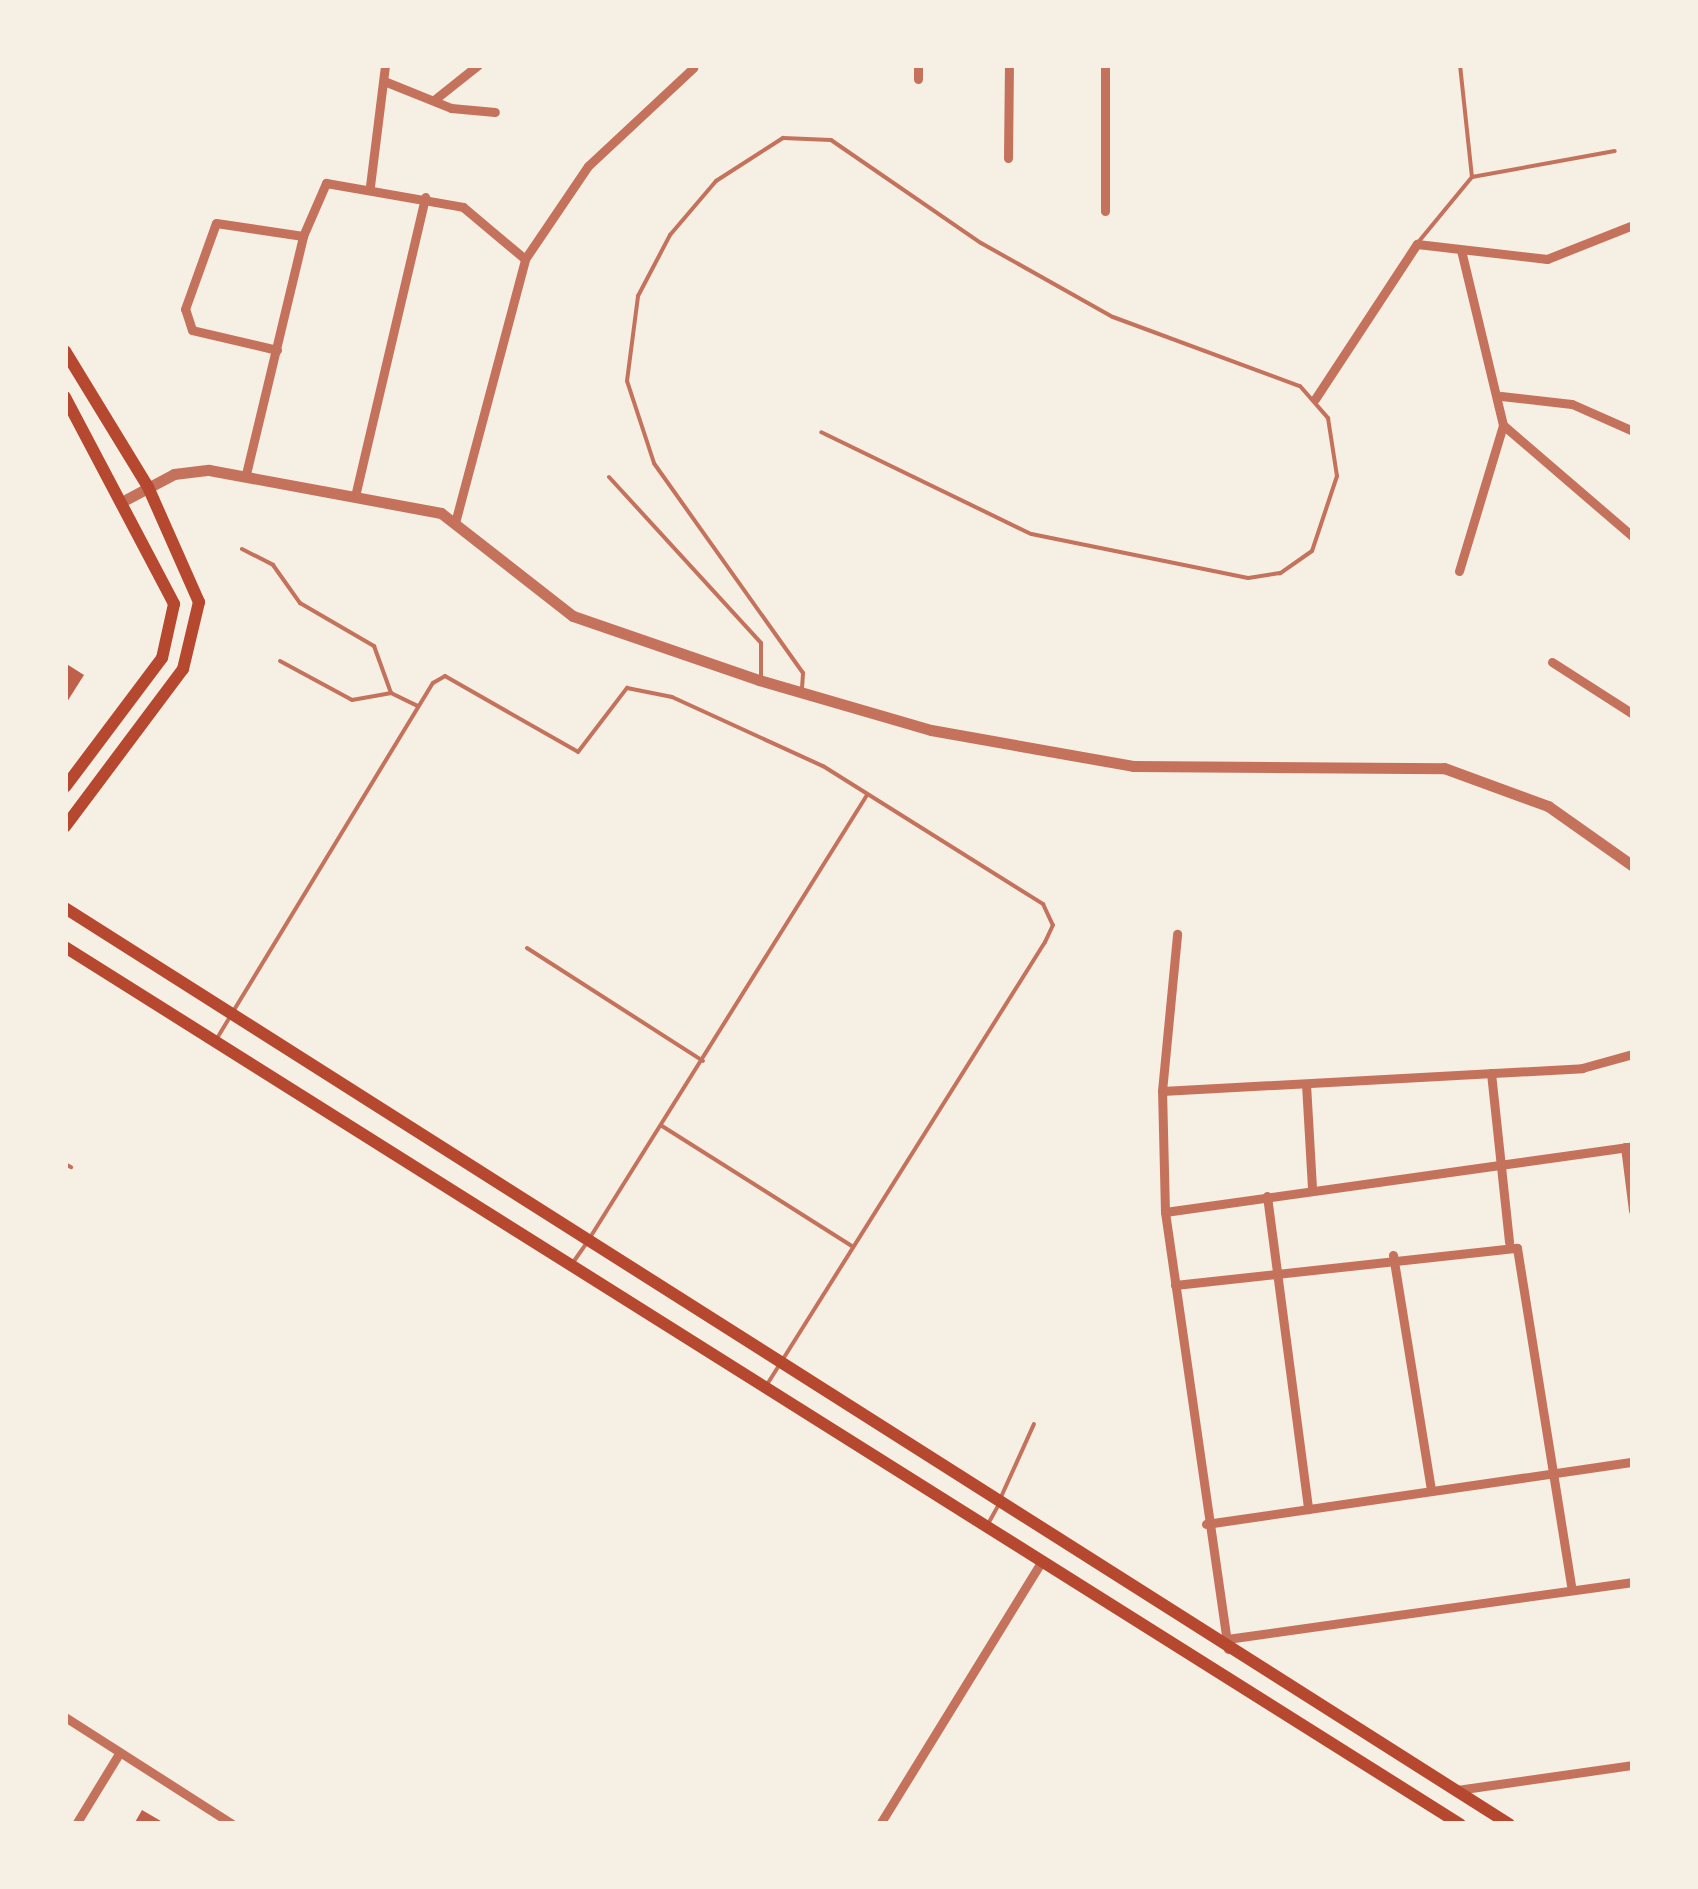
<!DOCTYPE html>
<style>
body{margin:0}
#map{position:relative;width:1698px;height:1889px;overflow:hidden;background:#f6efe4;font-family:"Work Sans",sans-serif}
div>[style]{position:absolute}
.building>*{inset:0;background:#bf614a}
.service>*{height:4px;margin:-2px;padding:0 2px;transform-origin:2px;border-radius:2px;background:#c5725c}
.minor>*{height:9px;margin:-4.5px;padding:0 4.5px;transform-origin:4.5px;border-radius:4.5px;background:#c5725c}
.tertiary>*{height:11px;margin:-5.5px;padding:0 5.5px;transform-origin:5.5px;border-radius:5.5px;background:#c5725c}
.secondary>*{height:12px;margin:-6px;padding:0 6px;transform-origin:6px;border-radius:6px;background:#b5482f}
span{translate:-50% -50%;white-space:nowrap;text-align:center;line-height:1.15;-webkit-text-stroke:8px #f6efe4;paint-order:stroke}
.frame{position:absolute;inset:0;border:68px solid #f6efe4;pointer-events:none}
</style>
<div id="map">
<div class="building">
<i style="clip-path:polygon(65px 663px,84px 675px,65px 705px)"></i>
<i style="clip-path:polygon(142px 1810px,166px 1824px,134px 1824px)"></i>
</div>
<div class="service">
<i style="left:1460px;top:65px;width:113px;rotate:83.9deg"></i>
<i style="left:1420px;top:240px;width:82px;rotate:-50.5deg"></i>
<i style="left:1472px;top:177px;width:145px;rotate:-10.3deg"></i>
<i style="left:609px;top:477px;width:225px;rotate:47.5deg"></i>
<i style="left:761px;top:643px;width:33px;rotate:90deg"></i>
<i style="left:242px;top:549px;width:35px;rotate:27deg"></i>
<i style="left:273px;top:565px;width:47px;rotate:54.6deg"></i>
<i style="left:300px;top:603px;width:86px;rotate:30.2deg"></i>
<i style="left:374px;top:646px;width:50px;rotate:70.1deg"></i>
<i style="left:391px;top:693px;width:30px;rotate:26deg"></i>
<i style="left:280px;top:661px;width:82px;rotate:28.4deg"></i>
<i style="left:352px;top:700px;width:40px;rotate:-10deg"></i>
<i style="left:802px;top:688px;width:15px;rotate:-86deg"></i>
<i style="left:803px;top:673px;width:257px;rotate:-125.4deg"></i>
<i style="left:654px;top:463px;width:86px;rotate:-108.2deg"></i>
<i style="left:627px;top:381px;width:86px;rotate:-82.6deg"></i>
<i style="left:638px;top:296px;width:69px;rotate:-62.3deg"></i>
<i style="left:670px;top:235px;width:71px;rotate:-49.6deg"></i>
<i style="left:716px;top:181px;width:80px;rotate:-32.7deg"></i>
<i style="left:783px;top:138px;width:48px;rotate:2.4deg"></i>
<i style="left:831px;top:140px;width:182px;rotate:34.5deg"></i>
<i style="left:981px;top:243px;width:151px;rotate:29.3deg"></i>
<i style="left:1113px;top:317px;width:199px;rotate:20.3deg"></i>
<i style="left:1300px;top:386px;width:43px;rotate:48.8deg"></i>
<i style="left:1328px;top:418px;width:59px;rotate:81.2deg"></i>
<i style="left:1337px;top:476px;width:79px;rotate:108.4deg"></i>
<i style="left:1312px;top:551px;width:39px;rotate:145deg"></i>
<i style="left:1280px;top:573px;width:32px;rotate:171deg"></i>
<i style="left:1248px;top:578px;width:221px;rotate:-168.5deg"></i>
<i style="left:1031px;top:534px;width:233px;rotate:-154.1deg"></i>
<i style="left:527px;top:948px;width:209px;rotate:32.7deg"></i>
<i style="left:234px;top:1010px;width:383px;rotate:-58.7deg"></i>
<i style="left:433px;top:683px;width:14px;rotate:-30deg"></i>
<i style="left:445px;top:676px;width:153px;rotate:29.7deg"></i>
<i style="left:578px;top:752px;width:81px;rotate:-52.6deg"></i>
<i style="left:627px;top:688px;width:46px;rotate:11.3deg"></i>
<i style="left:672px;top:697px;width:166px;rotate:24.6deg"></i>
<i style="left:823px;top:766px;width:260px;rotate:32.1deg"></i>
<i style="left:1043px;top:904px;width:23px;rotate:65deg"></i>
<i style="left:1053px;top:925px;width:19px;rotate:115deg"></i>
<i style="left:1045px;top:942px;width:524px;rotate:122.14deg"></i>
<i style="left:216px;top:1040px;width:26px;rotate:-59deg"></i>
<i style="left:662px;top:1126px;width:225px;rotate:32.3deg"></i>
<i style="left:65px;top:1164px;width:7px;rotate:27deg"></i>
<i style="left:591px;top:1236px;width:520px;rotate:-57.96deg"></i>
<i style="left:574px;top:1261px;width:21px;rotate:-55deg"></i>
<i style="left:1001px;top:1497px;width:80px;rotate:-65.7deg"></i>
<i style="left:988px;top:1524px;width:21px;rotate:-61deg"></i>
</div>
<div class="minor">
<i style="left:918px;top:65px;width:14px;rotate:90deg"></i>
<i style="left:384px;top:81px;width:72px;rotate:21.9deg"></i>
<i style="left:451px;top:108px;width:44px;rotate:5.2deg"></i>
<i style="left:434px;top:100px;width:56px;rotate:-38.5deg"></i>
<i style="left:1008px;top:158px;width:93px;rotate:-89.4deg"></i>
<i style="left:370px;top:186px;width:122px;rotate:-82.9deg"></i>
<i style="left:1105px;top:211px;width:146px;rotate:-90deg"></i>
<i style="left:277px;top:350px;width:87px;rotate:-166.8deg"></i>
<i style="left:192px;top:330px;width:22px;rotate:-108deg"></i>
<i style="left:185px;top:309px;width:91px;rotate:-70.2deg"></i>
<i style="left:216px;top:223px;width:88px;rotate:8.5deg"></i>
<i style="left:1501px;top:396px;width:71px;rotate:6.4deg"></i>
<i style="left:1572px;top:404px;width:67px;rotate:23.9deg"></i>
<i style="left:1315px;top:399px;width:186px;rotate:-56.7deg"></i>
<i style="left:1417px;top:244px;width:131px;rotate:6.6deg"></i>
<i style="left:1547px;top:259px;width:92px;rotate:-21.6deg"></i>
<i style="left:1503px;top:425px;width:172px;rotate:40.7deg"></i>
<i style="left:246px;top:474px;width:245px;rotate:-76.5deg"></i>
<i style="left:303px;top:236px;width:58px;rotate:-66.5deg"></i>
<i style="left:326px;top:183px;width:139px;rotate:9.9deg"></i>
<i style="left:463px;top:207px;width:81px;rotate:40deg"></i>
<i style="left:356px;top:492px;width:303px;rotate:-76.8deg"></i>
<i style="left:456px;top:519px;width:269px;rotate:-75.1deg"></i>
<i style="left:525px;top:259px;width:112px;rotate:-55.9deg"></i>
<i style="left:588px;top:166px;width:144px;rotate:-43deg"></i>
<i style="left:1459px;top:571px;width:152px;rotate:-73.2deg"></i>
<i style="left:1503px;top:425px;width:180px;rotate:-103.5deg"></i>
<i style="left:1552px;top:662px;width:96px;rotate:32.7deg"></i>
<i style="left:1491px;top:1073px;width:170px;rotate:83.9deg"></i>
<i style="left:1306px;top:1084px;width:105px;rotate:86.7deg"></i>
<i style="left:1162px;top:1091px;width:421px;rotate:-3.1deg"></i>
<i style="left:1582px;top:1068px;width:53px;rotate:-15.4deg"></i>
<i style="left:1625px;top:1147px;width:64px;rotate:82.8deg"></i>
<i style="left:1267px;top:1196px;width:316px;rotate:82.5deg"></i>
<i style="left:1165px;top:1212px;width:121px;rotate:-91.4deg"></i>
<i style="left:1162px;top:1091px;width:158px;rotate:-84.5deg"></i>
<i style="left:1393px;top:1255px;width:238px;rotate:80.8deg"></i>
<i style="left:1175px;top:1285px;width:344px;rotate:-6.2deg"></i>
<i style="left:1517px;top:1248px;width:346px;rotate:80.9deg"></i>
<i style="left:1206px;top:1524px;width:431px;rotate:-8.3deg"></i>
<i style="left:1227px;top:1639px;width:410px;rotate:-8deg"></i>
<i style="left:1228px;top:1649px;width:442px;rotate:-98.2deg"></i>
<i style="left:1165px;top:1212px;width:473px;rotate:-8deg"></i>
<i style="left:65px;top:1717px;width:198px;rotate:32.6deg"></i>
<i style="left:1457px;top:1790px;width:178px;rotate:-8.1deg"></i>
<i style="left:76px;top:1824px;width:84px;rotate:-58.6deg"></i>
<i style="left:880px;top:1824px;width:309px;rotate:-58.4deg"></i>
</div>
<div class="tertiary">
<i style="left:127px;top:499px;width:53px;rotate:-28deg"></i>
<i style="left:174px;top:474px;width:35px;rotate:-7deg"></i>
<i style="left:209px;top:470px;width:236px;rotate:10.5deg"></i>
<i style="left:441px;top:513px;width:167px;rotate:38deg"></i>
<i style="left:573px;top:616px;width:197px;rotate:19deg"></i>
<i style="left:759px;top:680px;width:179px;rotate:16.2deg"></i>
<i style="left:931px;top:730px;width:205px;rotate:10.1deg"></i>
<i style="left:1133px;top:766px;width:311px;rotate:0.4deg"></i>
<i style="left:1444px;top:768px;width:111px;rotate:20.1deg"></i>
<i style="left:1548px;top:806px;width:104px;rotate:35.2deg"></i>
</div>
<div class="secondary">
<i style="left:65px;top:351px;width:159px;rotate:58.6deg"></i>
<i style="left:148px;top:487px;width:126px;rotate:66.1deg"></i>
<i style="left:199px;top:602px;width:69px;rotate:103.4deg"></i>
<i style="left:183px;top:669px;width:197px;rotate:126.8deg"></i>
<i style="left:65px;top:397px;width:234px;rotate:62.2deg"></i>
<i style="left:174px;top:604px;width:55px;rotate:102.5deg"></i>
<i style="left:162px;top:658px;width:161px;rotate:126.9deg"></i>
<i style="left:65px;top:908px;width:1710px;rotate:32.39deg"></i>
<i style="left:65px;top:947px;width:1648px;rotate:32.16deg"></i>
</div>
<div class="frame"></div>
</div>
